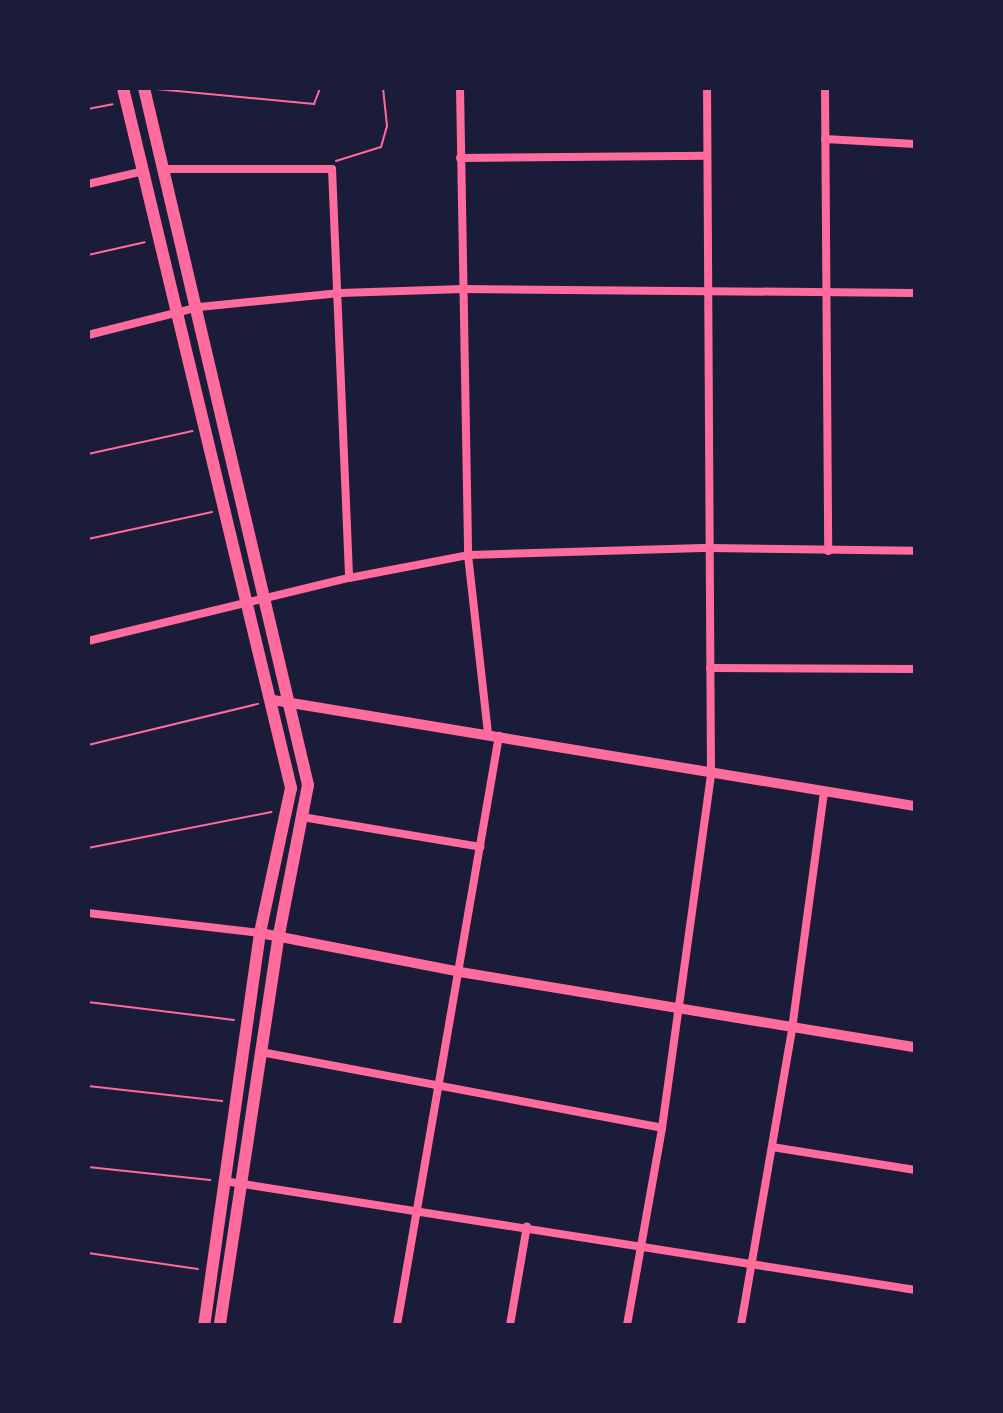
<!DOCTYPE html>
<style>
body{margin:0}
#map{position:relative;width:1003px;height:1413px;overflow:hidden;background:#1b1b3a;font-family:"IBM Plex Sans",sans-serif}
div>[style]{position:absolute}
.path>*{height:2px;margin:-1px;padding:0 1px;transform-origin:1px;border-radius:1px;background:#ff6b9d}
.minor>*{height:8px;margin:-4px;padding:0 4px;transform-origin:4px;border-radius:4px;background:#ff6b9d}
.tertiary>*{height:10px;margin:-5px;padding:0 5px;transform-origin:5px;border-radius:5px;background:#ff6b9d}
.secondary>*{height:12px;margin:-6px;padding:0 6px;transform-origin:6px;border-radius:6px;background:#ff6b9d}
span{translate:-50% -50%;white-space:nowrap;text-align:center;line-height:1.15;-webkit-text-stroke:7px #1b1b3a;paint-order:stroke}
.frame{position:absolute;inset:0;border:90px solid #1b1b3a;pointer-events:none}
</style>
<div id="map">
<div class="path">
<i style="left:156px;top:89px;width:159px;rotate:5.4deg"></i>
<i style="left:314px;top:104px;width:17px;rotate:-69deg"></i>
<i style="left:88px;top:109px;width:25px;rotate:-11deg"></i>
<i style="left:336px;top:161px;width:47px;rotate:-17.3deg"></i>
<i style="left:381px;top:147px;width:22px;rotate:-74deg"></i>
<i style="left:387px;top:126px;width:38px;rotate:-96deg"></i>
<i style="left:88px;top:255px;width:58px;rotate:-12.8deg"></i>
<i style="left:88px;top:454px;width:107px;rotate:-12.4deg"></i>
<i style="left:88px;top:539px;width:127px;rotate:-12.3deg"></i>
<i style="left:88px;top:745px;width:175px;rotate:-13.6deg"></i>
<i style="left:88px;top:848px;width:187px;rotate:-11.1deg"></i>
<i style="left:88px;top:1002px;width:147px;rotate:7deg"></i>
<i style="left:88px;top:1086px;width:135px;rotate:6.4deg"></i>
<i style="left:88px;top:1167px;width:123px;rotate:6.1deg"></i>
<i style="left:88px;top:1253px;width:111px;rotate:8.3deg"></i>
</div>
<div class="minor">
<i style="left:460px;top:88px;width:467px;rotate:89deg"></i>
<i style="left:468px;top:555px;width:179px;rotate:83.6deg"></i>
<i style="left:825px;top:88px;width:463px;rotate:89.6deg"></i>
<i style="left:825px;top:139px;width:90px;rotate:3.2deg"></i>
<i style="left:460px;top:158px;width:247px;rotate:-0.5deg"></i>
<i style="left:163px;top:169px;width:169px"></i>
<i style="left:332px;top:169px;width:409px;rotate:87.6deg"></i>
<i style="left:88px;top:184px;width:57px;rotate:-13.1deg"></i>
<i style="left:88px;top:335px;width:114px;rotate:-14.2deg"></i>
<i style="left:199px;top:307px;width:142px;rotate:-5.7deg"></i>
<i style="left:340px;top:293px;width:123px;rotate:-1.9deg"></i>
<i style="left:463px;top:289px;width:452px;rotate:0.5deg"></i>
<i style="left:88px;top:641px;width:268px;rotate:-13.6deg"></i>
<i style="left:349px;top:578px;width:121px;rotate:-10.9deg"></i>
<i style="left:468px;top:555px;width:243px;rotate:-1.7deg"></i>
<i style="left:711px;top:548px;width:204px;rotate:0.8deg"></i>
<i style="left:710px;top:668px;width:205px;rotate:0.3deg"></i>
<i style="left:302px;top:817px;width:181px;rotate:9.5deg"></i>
<i style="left:88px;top:913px;width:173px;rotate:6.6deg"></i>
<i style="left:261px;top:1052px;width:408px;rotate:10.7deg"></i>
<i style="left:772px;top:1147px;width:145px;rotate:9.1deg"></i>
<i style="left:224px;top:1181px;width:700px;rotate:8.96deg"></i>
<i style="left:397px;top:1325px;width:598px;rotate:-80.18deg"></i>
<i style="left:510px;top:1325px;width:100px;rotate:-80.3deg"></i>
<i style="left:627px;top:1325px;width:200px;rotate:-79.9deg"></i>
<i style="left:662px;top:1128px;width:357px;rotate:-82.1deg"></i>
<i style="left:711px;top:774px;width:686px;rotate:-90.33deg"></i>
<i style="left:741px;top:1325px;width:300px;rotate:-80.2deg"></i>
<i style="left:792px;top:1029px;width:239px;rotate:-82.3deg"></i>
</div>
<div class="tertiary">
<i style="left:273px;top:700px;width:651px;rotate:9.38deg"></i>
<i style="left:260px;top:933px;width:204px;rotate:11deg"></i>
<i style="left:460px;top:972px;width:461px;rotate:9.4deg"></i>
</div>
<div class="secondary">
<i style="left:123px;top:88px;width:720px;rotate:76.5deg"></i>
<i style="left:291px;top:788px;width:148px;rotate:102.1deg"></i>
<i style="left:260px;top:933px;width:396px;rotate:98.1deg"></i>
<i style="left:144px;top:88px;width:716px;rotate:76.76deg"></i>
<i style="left:308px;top:785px;width:158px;rotate:101deg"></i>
<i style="left:278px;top:940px;width:389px;rotate:98.6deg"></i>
</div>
<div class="frame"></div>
</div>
